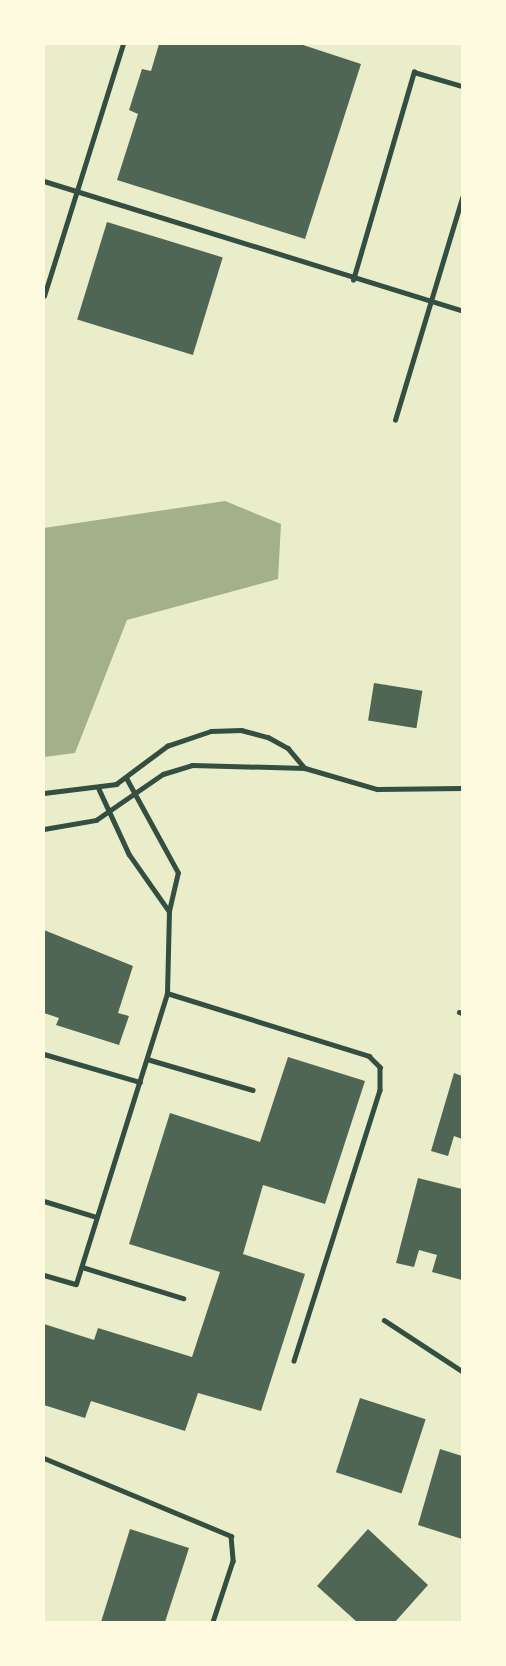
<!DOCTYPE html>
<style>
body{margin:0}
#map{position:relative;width:506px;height:1666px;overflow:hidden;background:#e9edc9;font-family:"Titillium Web",sans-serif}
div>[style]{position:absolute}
.water>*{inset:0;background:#a3b18a}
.building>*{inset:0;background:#4f6655;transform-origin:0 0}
.service>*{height:4.5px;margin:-2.25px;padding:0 2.25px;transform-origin:2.25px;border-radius:2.25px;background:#344e41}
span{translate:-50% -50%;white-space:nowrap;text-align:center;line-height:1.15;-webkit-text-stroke:4.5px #fefae0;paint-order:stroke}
.frame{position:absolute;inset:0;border:45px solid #fefae0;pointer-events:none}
</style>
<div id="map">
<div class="water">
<i style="clip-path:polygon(225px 501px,281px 524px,278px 579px,127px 620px,75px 753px,44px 757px,44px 528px)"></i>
</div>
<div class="building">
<i style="clip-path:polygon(159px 44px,300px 44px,361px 64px,305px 239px,117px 180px,138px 114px,129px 110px,142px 69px,151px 71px)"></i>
<i style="left:107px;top:222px;width:121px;height:102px;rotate:17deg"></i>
<i style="left:374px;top:683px;width:49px;height:38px;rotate:9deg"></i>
<i style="clip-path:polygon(44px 930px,133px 966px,118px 1013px,129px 1016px,119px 1045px,56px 1025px,59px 1018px,44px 1013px)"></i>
<i style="clip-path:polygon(288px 1057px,365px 1081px,325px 1204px,263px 1185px,243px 1254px,305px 1274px,261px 1411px,198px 1393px,185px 1431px,91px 1401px,85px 1418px,44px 1405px,44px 1324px,94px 1340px,98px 1328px,192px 1357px,220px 1272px,129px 1244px,170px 1113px,260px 1142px)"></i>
<i style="clip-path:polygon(454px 1073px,462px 1076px,462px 1139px,454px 1136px,448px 1156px,431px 1151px)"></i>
<i style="clip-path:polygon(418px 1178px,462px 1189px,462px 1280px,432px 1272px,437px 1255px,419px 1250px,414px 1267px,396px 1263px)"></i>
<i style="left:360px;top:1398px;width:69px;height:78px;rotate:18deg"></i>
<i style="clip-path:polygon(440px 1449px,462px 1456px,462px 1539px,418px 1525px)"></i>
<i style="clip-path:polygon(130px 1529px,189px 1548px,165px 1622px,101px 1622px)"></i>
<i style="clip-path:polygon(368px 1529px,428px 1585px,395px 1622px,357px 1622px,317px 1586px)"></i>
</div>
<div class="service">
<i style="left:44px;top:181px;width:437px;rotate:17.2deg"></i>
<i style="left:353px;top:280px;width:217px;rotate:-73.7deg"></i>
<i style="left:414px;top:72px;width:50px;rotate:16.3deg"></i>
<i style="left:44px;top:296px;width:264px;rotate:-72.6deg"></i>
<i style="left:395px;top:420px;width:232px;rotate:-73.2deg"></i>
<i style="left:99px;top:789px;width:72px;rotate:65.2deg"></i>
<i style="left:129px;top:854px;width:70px;rotate:54.9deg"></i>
<i style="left:44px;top:793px;width:73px;rotate:-7.1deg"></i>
<i style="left:116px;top:784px;width:64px;rotate:-36.7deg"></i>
<i style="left:167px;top:746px;width:46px;rotate:-18.8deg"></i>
<i style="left:211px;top:731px;width:30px;rotate:-2deg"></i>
<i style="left:241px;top:730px;width:28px;rotate:15deg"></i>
<i style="left:268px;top:737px;width:23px;rotate:29deg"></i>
<i style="left:288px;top:748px;width:26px;rotate:50deg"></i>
<i style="left:44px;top:829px;width:53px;rotate:-9.8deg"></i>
<i style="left:96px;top:820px;width:81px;rotate:-34.5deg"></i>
<i style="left:163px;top:774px;width:30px;rotate:-17deg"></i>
<i style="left:192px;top:765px;width:113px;rotate:1.5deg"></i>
<i style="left:305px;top:768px;width:75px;rotate:16.3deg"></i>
<i style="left:377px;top:789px;width:85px;rotate:-0.7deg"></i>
<i style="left:167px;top:993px;width:212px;rotate:17.3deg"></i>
<i style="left:369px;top:1056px;width:16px;rotate:45deg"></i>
<i style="left:380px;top:1067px;width:23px;rotate:90deg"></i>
<i style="left:380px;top:1090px;width:284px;rotate:107.6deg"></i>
<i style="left:459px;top:1012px;width:3px;rotate:18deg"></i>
<i style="left:44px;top:1054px;width:100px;rotate:16.3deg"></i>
<i style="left:147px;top:1059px;width:110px;rotate:16.3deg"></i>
<i style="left:44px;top:1201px;width:55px;rotate:16.8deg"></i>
<i style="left:82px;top:1267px;width:106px;rotate:17.1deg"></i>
<i style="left:44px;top:1275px;width:33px;rotate:16deg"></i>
<i style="left:76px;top:1284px;width:305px;rotate:-72.6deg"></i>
<i style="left:167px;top:993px;width:82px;rotate:-88.6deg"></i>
<i style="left:169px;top:911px;width:39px;rotate:-77deg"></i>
<i style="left:178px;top:873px;width:108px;rotate:-118.7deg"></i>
<i style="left:384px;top:1320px;width:93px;rotate:33.2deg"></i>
<i style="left:44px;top:1458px;width:203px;rotate:22.6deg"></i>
<i style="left:231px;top:1536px;width:25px;rotate:85deg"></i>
<i style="left:233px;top:1561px;width:64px;rotate:108.2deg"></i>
</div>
<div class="frame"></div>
</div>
